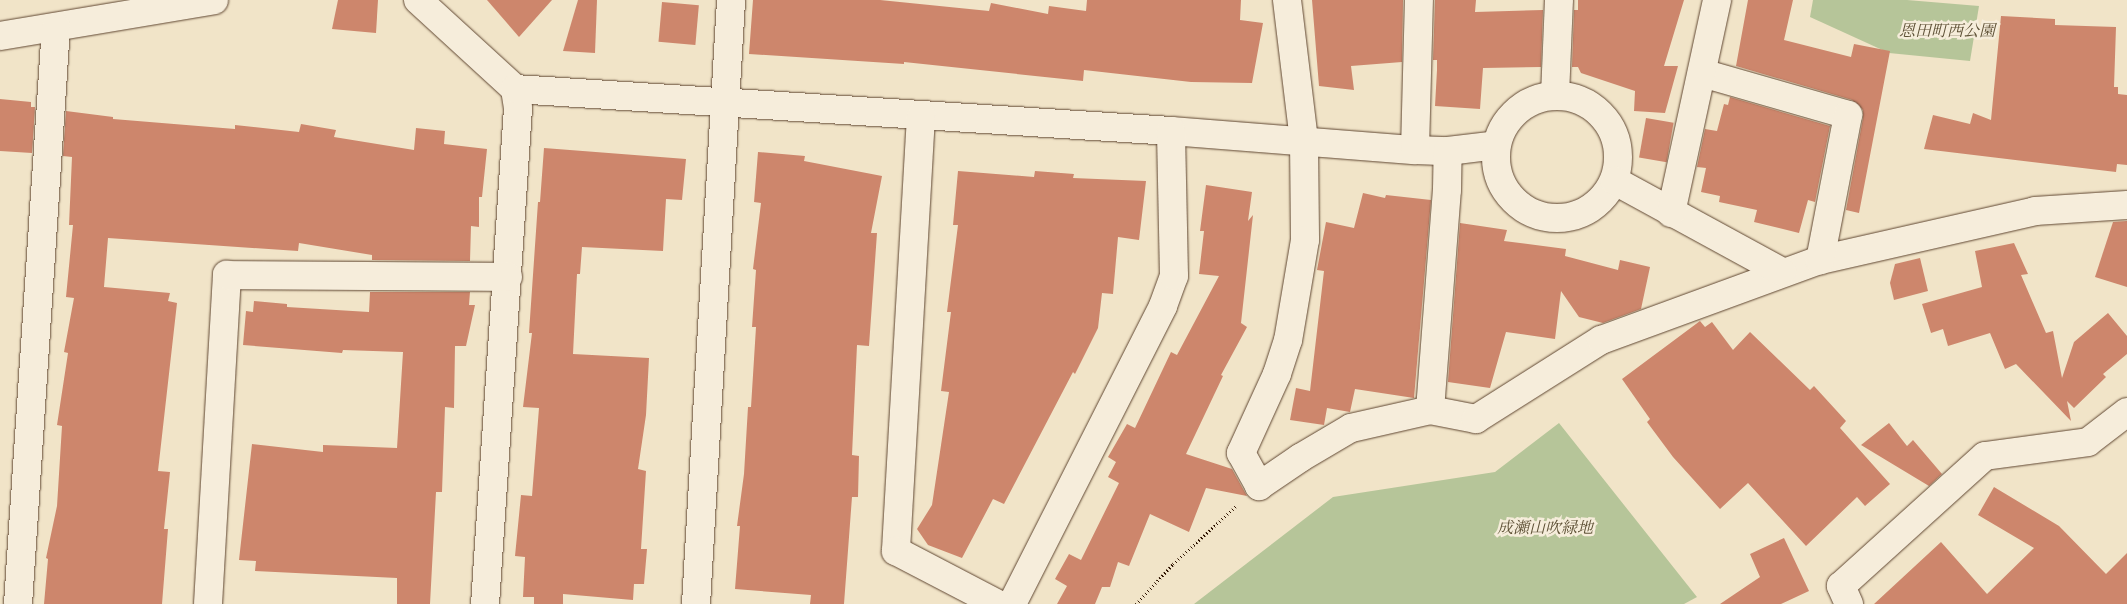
<!DOCTYPE html>
<meta charset="utf-8">
<style>
body{margin:0}
#map{position:relative;width:2127px;height:604px;overflow:hidden;background:#f1e4c8;font-family:"IM FELL French Canon","Noto Serif JP",serif}
div>[style]{position:absolute}
.green>*{inset:0;background:#b6c599}
.building>*{inset:0;background:#cd866c;transform-origin:0 0}
.path>*{height:3px;margin-top:-1.5px;transform-origin:0;background:repeating-linear-gradient(90deg,#2f1300 0 1px,transparent 0 3.5px)}
.roads{filter:drop-shadow(0 0 1px #604732) drop-shadow(0 0 1px #604732)}
.minor>*{height:28px;margin:-14px;padding:0 14px;transform-origin:14px;border-radius:14px;background:#f6eddb}
.minor>.ring{margin:-14px;padding:0;box-sizing:content-box;background:none;border:28px solid #f6eddb;border-radius:50%}
span{translate:-50% -50%;white-space:nowrap;text-align:center;line-height:1.15;-webkit-text-stroke:5px #f6eddb;paint-order:stroke}
.park-label{font-size:16px;color:#5e5136;font-style:italic}
</style>
<div id="map">
<div class="green">
<i style="clip-path:polygon(1813px 0,1907px 0,1979px 6px,1970px 61px,1889px 53px,1810px 17px)"></i>
<i style="clip-path:polygon(1559px 423px,1697px 597px,1684px 604px,1194px 604px,1333px 497px,1495px 472px)"></i>
</div>
<div class="building">
<i style="clip-path:polygon(338px 0,378px 0,376px 33px,332px 29px)"></i>
<i style="clip-path:polygon(487px 0,552px 0,519px 37px)"></i>
<i style="clip-path:polygon(578px 0,597px 0,595px 53px,563px 51px)"></i>
<i style="clip-path:polygon(753px 0,880px 0,989px 11px,991px 3px,1048px 14px,1049px 6px,1086px 11px,1087px 0,1241px 0,1240px 20px,1263px 23px,1252px 83px,1191px 82px,1084px 70px,1083px 81px,904px 62px,904px 64px,749px 54px)"></i>
<i style="clip-path:polygon(1312px 0,1403px 0,1402px 62px,1351px 66px,1354px 90px,1319px 86px)"></i>
<i style="clip-path:polygon(1435px 0,1476px 0,1475px 12px,1543px 10px,1541px 67px,1483px 68px,1480px 109px,1435px 106px,1437px 70px,1437px 60px,1433px 60px)"></i>
<i style="clip-path:polygon(1578px 0,1684px 0,1664px 66px,1678px 66px,1665px 113px,1634px 111px,1635px 91px,1581px 73px,1578px 67px,1572px 67px,1574px 10px,1578px 10px)"></i>
<i style="clip-path:polygon(1748px 0,1793px 0,1784px 40px,1851px 57px,1854px 44px,1890px 51px,1859px 213px,1846px 210px,1863px 118px,1863px 110px,1852px 100px,1736px 66px)"></i>
<i style="left:662px;top:2px;width:37px;height:40px;rotate:5deg"></i>
<i style="clip-path:polygon(2001px 16px,2055px 19px,2055px 25px,2116px 27px,2114px 87px,2118px 87px,2118px 94px,2127px 95px,2127px 165px,2117px 164px,2116px 172px,1924px 149px,1933px 115px,1970px 124px,1973px 113px,1991px 120px)"></i>
<i style="clip-path:polygon(1730px 97px,1830px 126px,1815px 202px,1808px 200px,1799px 233px,1754px 222px,1757px 210px,1719px 202px,1720px 196px,1701px 192px,1706px 168px,1697px 167px,1705px 129px,1717px 131px,1724px 104px,1728px 105px)"></i>
<i style="clip-path:polygon(0 99px,31px 102px,31px 107px,35px 107px,32px 153px,0 151px)"></i>
<i style="clip-path:polygon(66px 111px,113px 117px,113px 119px,235px 129px,235px 125px,299px 132px,301px 124px,336px 130px,334px 137px,414px 150px,416px 128px,445px 131px,444px 144px,487px 149px,482px 197px,479px 197px,479px 227px,471px 226px,470px 261px,372px 260px,372px 255px,299px 243px,298px 251px,108px 238px,104px 287px,170px 293px,168px 301px,177px 303px,158px 471px,170px 472px,164px 529px,168px 529px,162px 604px,44px 604px,48px 559px,46px 558px,57px 506px,62px 426px,57px 425px,68px 353px,64px 352px,74px 298px,66px 297px,73px 225px,69px 225px,72px 157px,63px 156px)"></i>
<i style="left:1646px;top:118px;width:28px;height:40px;rotate:10deg"></i>
<i style="clip-path:polygon(544px 148px,686px 159px,682px 200px,666px 199px,663px 251px,582px 247px,580px 274px,577px 274px,573px 354px,649px 358px,646px 415px,638px 469px,646px 471px,641px 549px,647px 549px,644px 584px,634px 584px,633px 600px,563px 594px,563px 604px,534px 604px,534px 597px,523px 597px,525px 557px,515px 556px,521px 495px,532px 496px,539px 408px,523px 407px,532px 333px,529px 333px,538px 202px,540px 202px)"></i>
<i style="clip-path:polygon(758px 152px,805px 156px,804px 161px,882px 176px,871px 233px,877px 233px,869px 346px,857px 345px,852px 455px,859px 456px,858px 497px,852px 497px,844px 604px,810px 604px,811px 595px,735px 589px,740px 526px,737px 526px,744px 474px,748px 407px,751px 407px,756px 327px,752px 327px,756px 270px,753px 269px,761px 203px,754px 202px)"></i>
<i style="clip-path:polygon(958px 171px,1034px 177px,1035px 171px,1074px 174px,1073px 178px,1146px 181px,1139px 240px,1118px 237px,1113px 294px,1102px 293px,1098px 328px,1075px 374px,1073px 372px,1004px 504px,993px 499px,962px 558px,928px 545px,917px 529px,932px 505px,949px 392px,941px 391px,951px 312px,947px 312px,958px 225px,953px 225px)"></i>
<i style="clip-path:polygon(1206px 185px,1252px 192px,1248px 221px,1253px 215px,1241px 323px,1247px 327px,1221px 375px,1223px 376px,1186px 454px,1232px 469px,1247px 496px,1206px 488px,1189px 532px,1150px 514px,1129px 566px,1118px 562px,1110px 587px,1102px 587px,1095px 604px,1057px 604px,1067px 586px,1055px 579px,1069px 554px,1081px 560px,1119px 483px,1108px 477px,1116px 462px,1108px 457px,1127px 424px,1135px 428px,1171px 352px,1177px 355px,1219px 276px,1199px 274px,1204px 231px,1200px 231px)"></i>
<i style="clip-path:polygon(1363px 193px,1385px 198px,1386px 195px,1431px 200px,1414px 398px,1355px 389px,1350px 412px,1327px 408px,1324px 425px,1290px 420px,1296px 388px,1310px 391px,1324px 271px,1317px 270px,1326px 222px,1354px 228px)"></i>
<i style="clip-path:polygon(2127px 221px,2127px 287px,2095px 277px,2113px 222px)"></i>
<i style="clip-path:polygon(1460px 223px,1507px 230px,1504px 241px,1566px 249px,1565px 256px,1618px 270px,1620px 260px,1650px 267px,1641px 309px,1603px 323px,1579px 317px,1561px 291px,1555px 339px,1506px 332px,1490px 388px,1448px 382px)"></i>
<i style="clip-path:polygon(2014px 243px,2028px 274px,2021px 275px,2046px 333px,2053px 331px,2062px 378px,2074px 342px,2108px 313px,2127px 336px,2127px 354px,2103px 374px,2106px 377px,2074px 408px,2067px 401px,2071px 421px,2016px 364px,2005px 369px,1990px 333px,1948px 346px,1943px 329px,1931px 333px,1922px 304px,1982px 287px,1975px 251px)"></i>
<i style="clip-path:polygon(1920px 258px,1928px 291px,1894px 300px,1890px 283px,1895px 264px)"></i>
<i style="clip-path:polygon(370px 292px,470px 292px,469px 305px,475px 305px,466px 346px,455px 346px,454px 408px,445px 407px,442px 492px,436px 492px,430px 604px,397px 604px,397px 578px,255px 571px,256px 561px,239px 560px,252px 444px,323px 452px,323px 445px,397px 448px,403px 352px,343px 350px,342px 353px,243px 345px,246px 311px,253px 312px,254px 301px,287px 304px,287px 307px,369px 312px)"></i>
<i style="clip-path:polygon(1700px 321px,1705px 327px,1712px 322px,1733px 350px,1750px 332px,1810px 390px,1814px 386px,1846px 421px,1840px 428px,1890px 484px,1865px 506px,1857px 497px,1806px 546px,1748px 483px,1720px 509px,1673px 457px,1647px 422px,1650px 419px,1622px 379px)"></i>
<i style="clip-path:polygon(1889px 423px,1907px 446px,1913px 440px,1942px 474px,1929px 486px,1861px 445px)"></i>
<i style="clip-path:polygon(1994px 487px,2059px 526px,2106px 574px,2127px 553px,2127px 604px,1874px 604px,1941px 542px,1987px 594px,2034px 548px,1978px 515px)"></i>
<i style="clip-path:polygon(1784px 538px,1809px 591px,1781px 604px,1720px 604px,1760px 577px,1750px 554px)"></i>
</div>
<div class="path">
<i style="left:1136px;top:604px;width:54px;rotate:-47.2deg"></i>
<i style="left:1173px;top:564px;width:86px;rotate:-42.6deg"></i>
</div>
<div class="roads">
<div class="minor">
<i style="left:418px;top:0;width:132px;rotate:42.5deg"></i>
<i style="left:515px;top:89px;width:19px;rotate:81deg"></i>
<i style="left:518px;top:108px;width:497px;rotate:93.8deg"></i>
<i style="left:1287px;top:0;width:142px;rotate:83.1deg"></i>
<i style="left:1304px;top:141px;width:99px;rotate:89.4deg"></i>
<i style="left:1305px;top:240px;width:101px;rotate:99.6deg"></i>
<i style="left:1288px;top:340px;width:36px;rotate:108deg"></i>
<i style="left:1277px;top:374px;width:87px;rotate:114.5deg"></i>
<i style="left:1241px;top:453px;width:38px;rotate:61deg"></i>
<i style="left:1259px;top:486px;width:50px;rotate:-34.3deg"></i>
<i style="left:1300px;top:458px;width:59px;rotate:-30.5deg"></i>
<i style="left:1351px;top:428px;width:81px;rotate:-12.8deg"></i>
<i style="left:1430px;top:410px;width:47px;rotate:11.1deg"></i>
<i style="left:1476px;top:419px;width:148px;rotate:-32.3deg"></i>
<i style="left:1601px;top:340px;width:233px;rotate:-20.1deg"></i>
<i style="left:1820px;top:260px;width:221px;rotate:-12.8deg"></i>
<i style="left:2035px;top:211px;width:92px;rotate:-3.7deg"></i>
<i style="left:0;top:36px;width:217px;rotate:-9.5deg"></i>
<i style="left:1702px;top:73px;width:152px;rotate:16deg"></i>
<i style="left:1848px;top:115px;width:148px;rotate:100.9deg"></i>
<i style="left:515px;top:89px;width:657px;rotate:3.66deg"></i>
<i style="left:1171px;top:131px;width:245px;rotate:4.5deg"></i>
<i style="left:1415px;top:150px;width:33px;rotate:2deg"></i>
<i style="left:1448px;top:151px;width:49px;rotate:-7deg"></i>
<i style="left:1555px;top:95px;width:95px;rotate:-87.6deg"></i>
<i class="ring" style="left:1496px;top:96px;width:94px;height:94px"></i>
<i style="left:921px;top:116px;width:436px;rotate:93.3deg"></i>
<i style="left:896px;top:551px;width:115px;rotate:27.5deg"></i>
<i style="left:1415px;top:150px;width:150px;rotate:-88.5deg"></i>
<i style="left:1615px;top:181px;width:190px;rotate:28.6deg"></i>
<i style="left:1671px;top:213px;width:218px;rotate:-77.8deg"></i>
<i style="left:1430px;top:410px;width:221px;rotate:-85.6deg"></i>
<i style="left:1447px;top:190px;width:39px;rotate:-89deg"></i>
<i style="left:18px;top:604px;width:578px;rotate:-86.23deg"></i>
<i style="left:208px;top:604px;width:330px;rotate:-86.7deg"></i>
<i style="left:227px;top:275px;width:281px;rotate:0.4deg"></i>
<i style="left:696px;top:604px;width:605px;rotate:-86.68deg"></i>
<i style="left:1012px;top:604px;width:334px;rotate:-63.1deg"></i>
<i style="left:1163px;top:306px;width:32px;rotate:-70deg"></i>
<i style="left:1174px;top:276px;width:145px;rotate:-91.2deg"></i>
<i style="left:1849px;top:604px;width:20px;rotate:-114deg"></i>
<i style="left:1841px;top:586px;width:194px;rotate:-42.1deg"></i>
<i style="left:1985px;top:456px;width:104px;rotate:-7.7deg"></i>
<i style="left:2088px;top:442px;width:49px;rotate:-37.6deg"></i>
</div>
</div>
<div class="park-label">
<span style="left:1947px;top:31px">恩田町西公園</span>
<span style="left:1545px;top:528px">成瀬山吹緑地</span>
</div>
</div>
